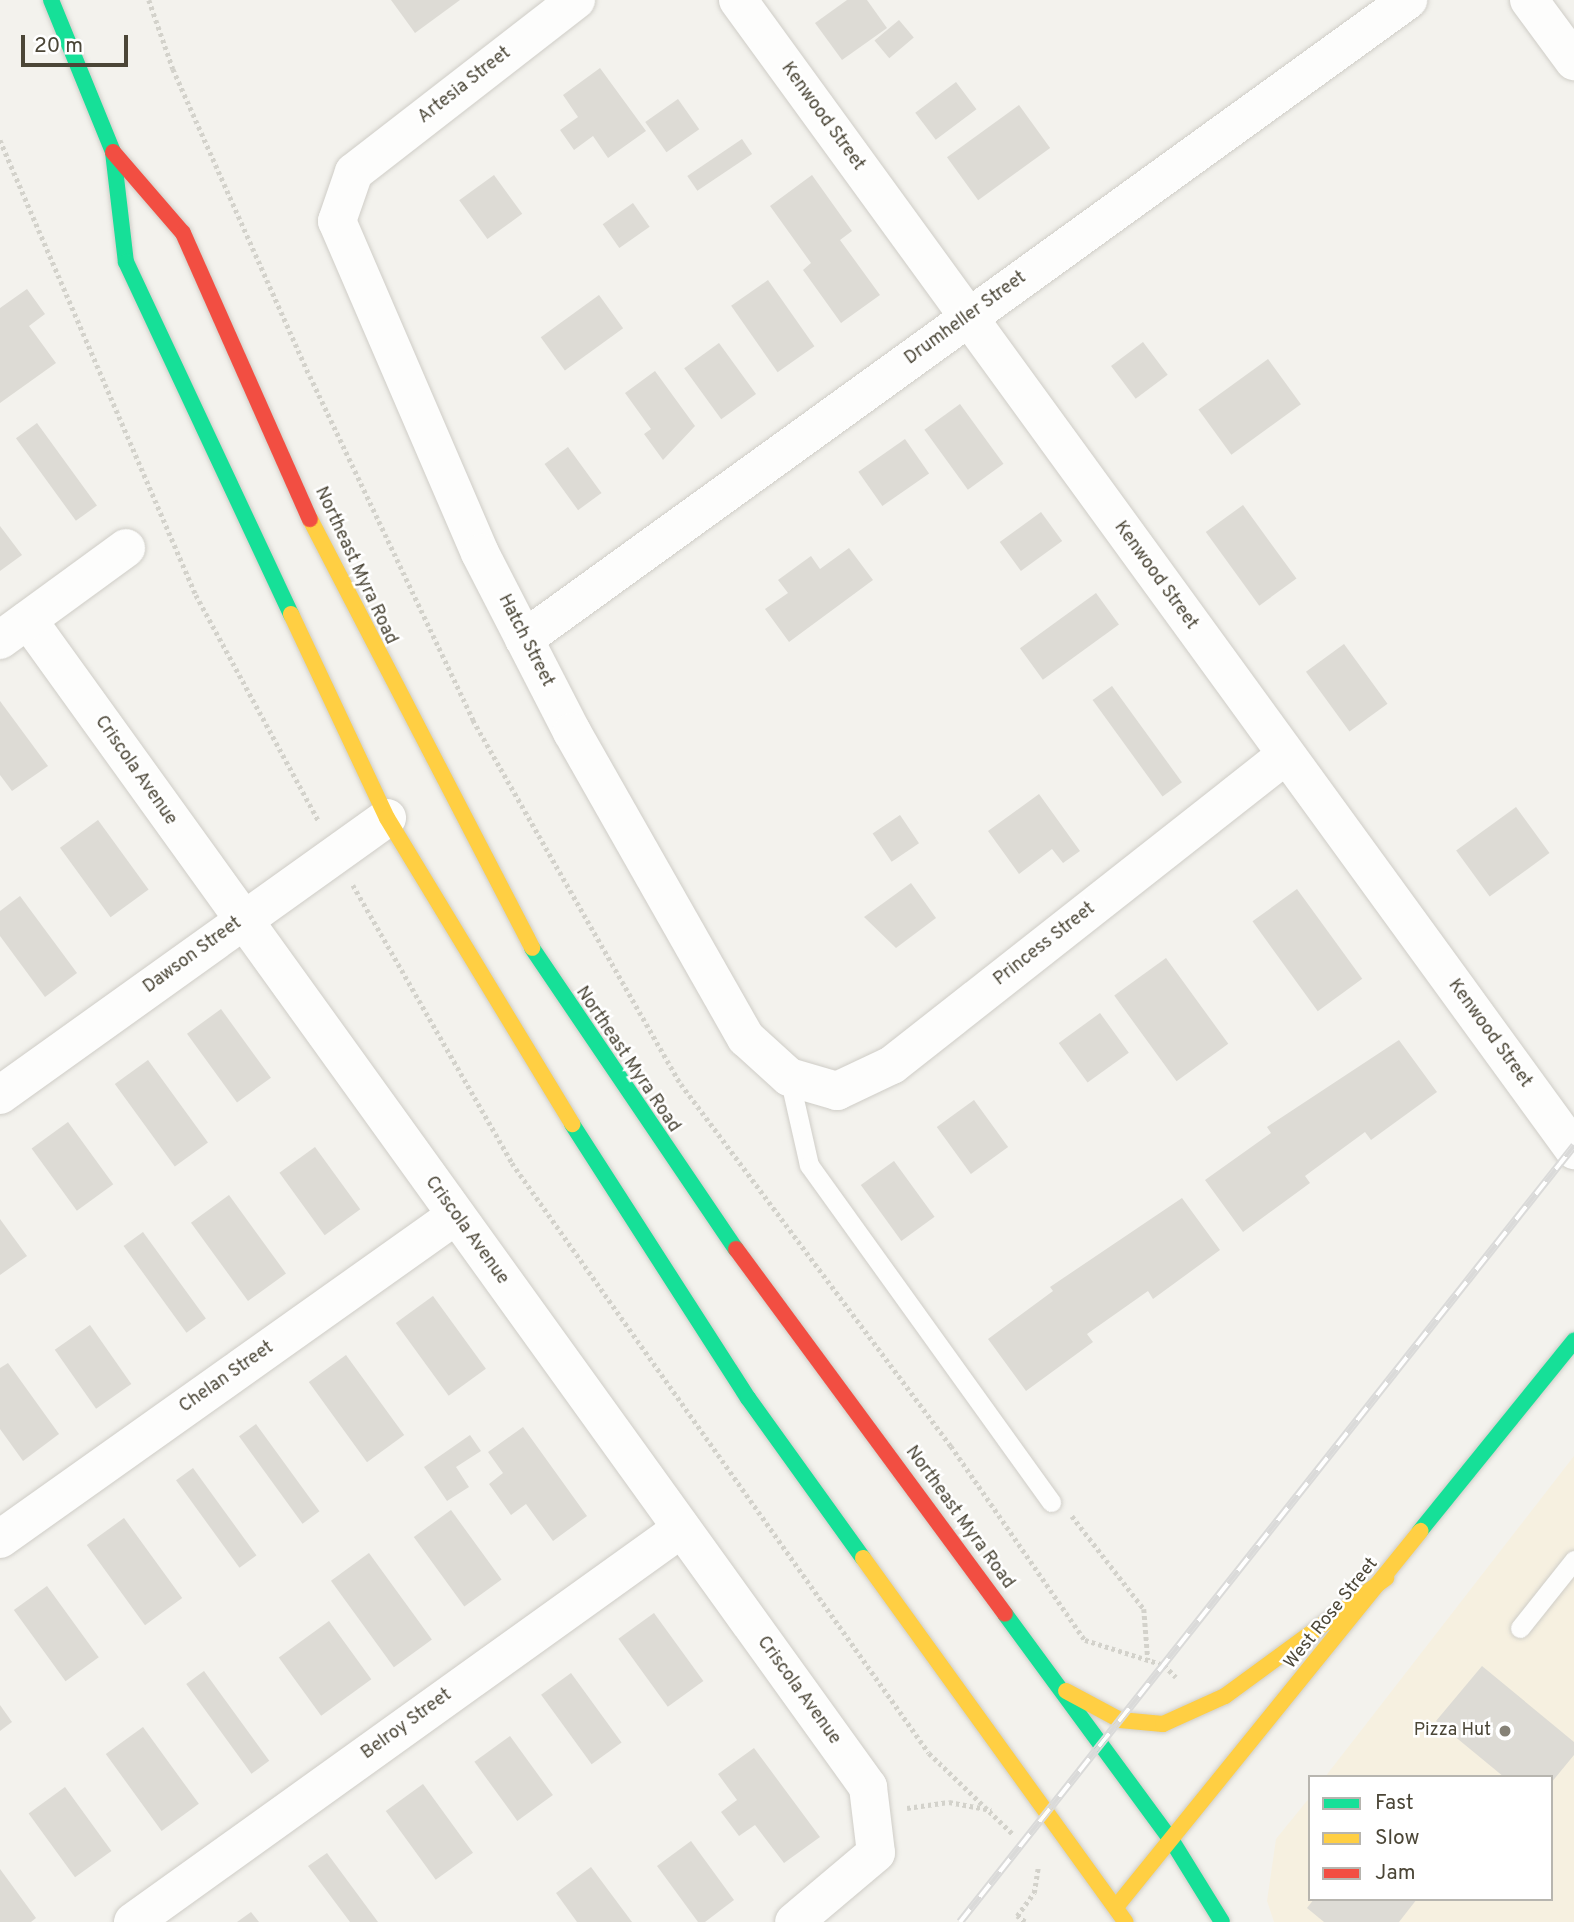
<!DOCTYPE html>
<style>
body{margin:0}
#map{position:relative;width:1574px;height:1922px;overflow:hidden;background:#f3f2ed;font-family:Overpass,sans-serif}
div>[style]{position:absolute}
.commercial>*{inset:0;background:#f6f0e0}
.building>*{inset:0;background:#dddbd5;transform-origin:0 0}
.path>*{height:4.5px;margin-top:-2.25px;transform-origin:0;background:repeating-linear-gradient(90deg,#d3d2cb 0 3.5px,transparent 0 7px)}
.roads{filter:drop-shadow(0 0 2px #cfcdc7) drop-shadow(0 0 2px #cfcdc7)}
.lane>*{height:19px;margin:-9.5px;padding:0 9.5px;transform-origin:9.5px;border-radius:9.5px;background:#fdfdfc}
.street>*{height:38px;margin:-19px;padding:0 19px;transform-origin:19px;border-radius:19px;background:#fdfdfc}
.fast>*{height:16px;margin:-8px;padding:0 8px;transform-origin:8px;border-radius:8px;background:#16e098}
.slow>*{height:16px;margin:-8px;padding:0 8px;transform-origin:8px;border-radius:8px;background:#ffcf43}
.jam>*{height:16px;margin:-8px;padding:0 8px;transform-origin:8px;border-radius:8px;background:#f24e42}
.rail>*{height:8px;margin-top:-4px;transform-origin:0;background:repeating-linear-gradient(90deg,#fff 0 16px,#dadad9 0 32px);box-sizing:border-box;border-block:2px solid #dadad9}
.dots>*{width:19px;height:19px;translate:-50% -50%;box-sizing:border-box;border:4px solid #fff;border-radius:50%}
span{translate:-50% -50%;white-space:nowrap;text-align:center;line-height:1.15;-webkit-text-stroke:5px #fff;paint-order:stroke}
.street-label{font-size:18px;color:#4b4637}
.poi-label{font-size:18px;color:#4b4637}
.right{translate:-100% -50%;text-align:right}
.legend{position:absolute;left:1308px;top:1775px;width:245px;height:126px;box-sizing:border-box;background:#fff;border:2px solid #b7b5af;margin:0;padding:9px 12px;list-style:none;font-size:21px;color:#4b4637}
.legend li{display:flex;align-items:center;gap:14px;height:35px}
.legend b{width:35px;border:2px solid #b7b5af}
.scale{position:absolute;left:21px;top:35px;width:107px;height:32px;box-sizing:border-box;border:4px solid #4b4637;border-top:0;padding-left:9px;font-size:21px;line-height:24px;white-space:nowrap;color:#4b4637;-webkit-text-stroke:5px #fff;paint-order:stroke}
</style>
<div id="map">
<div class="commercial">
<i style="clip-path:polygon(1574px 1456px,1574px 1922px,1274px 1922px,1267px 1901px,1276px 1839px,1310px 1797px,1310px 1899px,1551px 1899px,1551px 1777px,1325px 1777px)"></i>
</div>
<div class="building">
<i style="clip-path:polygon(391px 0,460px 0,415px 33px)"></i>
<i style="clip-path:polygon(847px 0,867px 0,887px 28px,842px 60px,815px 23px)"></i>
<i style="left:899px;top:20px;width:23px;height:32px;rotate:50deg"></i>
<i style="clip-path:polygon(600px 68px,646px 131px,608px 158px,593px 136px,574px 150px,560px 130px,578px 117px,563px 95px)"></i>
<i style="left:956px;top:82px;width:34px;height:51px;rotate:53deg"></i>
<i style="left:678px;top:99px;width:37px;height:40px;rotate:55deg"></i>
<i style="left:1019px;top:105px;width:53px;height:89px;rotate:54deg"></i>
<i style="left:742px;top:139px;width:18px;height:66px;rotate:56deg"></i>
<i style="left:494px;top:175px;width:48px;height:43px;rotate:54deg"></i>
<i style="clip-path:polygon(812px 175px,852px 231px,840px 240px,880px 295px,841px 323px,803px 270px,811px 263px,770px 206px)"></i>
<i style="left:633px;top:203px;width:29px;height:37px;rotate:55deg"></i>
<i style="left:768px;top:280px;width:81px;height:45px;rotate:55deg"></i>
<i style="clip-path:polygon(27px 289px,45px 314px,29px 326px,56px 363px,0 403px,0 308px)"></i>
<i style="left:599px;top:295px;width:41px;height:72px;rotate:54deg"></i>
<i style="left:1143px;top:342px;width:41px;height:40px;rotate:53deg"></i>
<i style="left:719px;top:343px;width:63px;height:43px;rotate:54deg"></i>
<i style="left:1268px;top:359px;width:56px;height:86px;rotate:54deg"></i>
<i style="clip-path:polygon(655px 371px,695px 426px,663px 460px,644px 434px,651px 429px,625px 393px)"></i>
<i style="left:960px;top:404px;width:74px;height:44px;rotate:54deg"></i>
<i style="left:37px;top:423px;width:102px;height:26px;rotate:54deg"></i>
<i style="left:905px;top:439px;width:42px;height:57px;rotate:55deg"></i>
<i style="left:568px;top:447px;width:57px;height:29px;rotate:54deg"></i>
<i style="left:1243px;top:505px;width:91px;height:46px;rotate:54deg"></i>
<i style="left:1041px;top:512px;width:36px;height:51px;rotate:54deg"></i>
<i style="clip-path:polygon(0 526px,22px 555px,0 571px)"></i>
<i style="clip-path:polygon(849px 548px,873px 580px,789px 642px,765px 609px,788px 593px,778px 580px,811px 556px,820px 569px)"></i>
<i style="left:1096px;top:593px;width:39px;height:94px;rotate:54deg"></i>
<i style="left:1344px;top:644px;width:74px;height:47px;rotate:54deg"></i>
<i style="left:1112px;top:686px;width:119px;height:24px;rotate:54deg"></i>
<i style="clip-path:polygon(0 701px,48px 766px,12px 791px,0 775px)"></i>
<i style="clip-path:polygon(1039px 794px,1080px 851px,1063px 863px,1052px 849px,1019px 874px,988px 831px)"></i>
<i style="left:1516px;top:807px;width:57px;height:74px;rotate:54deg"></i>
<i style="left:900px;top:815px;width:34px;height:33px;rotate:56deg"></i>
<i style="left:98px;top:820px;width:86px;height:47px;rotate:54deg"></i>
<i style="clip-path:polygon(911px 883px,936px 918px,896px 948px,864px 917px)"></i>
<i style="left:1297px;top:889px;width:111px;height:55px;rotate:54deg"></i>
<i style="clip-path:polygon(20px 896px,77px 973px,45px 997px,0 936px,0 911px)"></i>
<i style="left:1166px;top:958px;width:106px;height:64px;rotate:54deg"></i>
<i style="left:221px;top:1009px;width:85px;height:42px;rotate:54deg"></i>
<i style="left:1100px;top:1013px;width:49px;height:51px;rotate:54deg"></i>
<i style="clip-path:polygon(1399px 1040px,1437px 1092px,1371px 1140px,1365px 1132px,1305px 1176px,1310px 1183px,1243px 1232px,1205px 1180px,1271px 1133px,1267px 1127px)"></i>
<i style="left:148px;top:1060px;width:102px;height:41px;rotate:54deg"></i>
<i style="left:974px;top:1100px;width:58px;height:46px;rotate:54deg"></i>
<i style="left:68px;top:1122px;width:77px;height:45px;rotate:54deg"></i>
<i style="left:315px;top:1147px;width:77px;height:44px;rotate:54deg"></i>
<i style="left:894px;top:1161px;width:69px;height:41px;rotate:54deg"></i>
<i style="left:229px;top:1195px;width:97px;height:47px;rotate:54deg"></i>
<i style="clip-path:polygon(1182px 1198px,1220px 1250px,1153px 1299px,1148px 1291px,1087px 1334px,1093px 1342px,1026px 1391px,988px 1339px,1053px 1291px,1050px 1287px)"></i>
<i style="clip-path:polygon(0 1219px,27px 1256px,0 1275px)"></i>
<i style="left:143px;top:1232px;width:107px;height:24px;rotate:54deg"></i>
<i style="left:433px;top:1296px;width:90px;height:46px;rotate:54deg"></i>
<i style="left:90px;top:1325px;width:72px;height:43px;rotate:55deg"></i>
<i style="left:346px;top:1355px;width:99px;height:46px;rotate:54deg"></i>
<i style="clip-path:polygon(8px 1363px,59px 1434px,23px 1461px,0 1429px,0 1368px)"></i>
<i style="left:256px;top:1424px;width:108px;height:21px;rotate:54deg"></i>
<i style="clip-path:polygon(523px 1427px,587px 1516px,553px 1541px,526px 1504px,511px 1515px,489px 1484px,503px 1473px,488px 1452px)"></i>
<i style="clip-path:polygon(470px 1435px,481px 1451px,456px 1467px,469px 1487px,447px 1501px,424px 1467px)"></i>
<i style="left:193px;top:1468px;width:108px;height:21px;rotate:54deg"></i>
<i style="left:451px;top:1510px;width:86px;height:46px;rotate:54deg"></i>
<i style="left:124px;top:1518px;width:99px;height:46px;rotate:54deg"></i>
<i style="left:369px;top:1553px;width:107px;height:47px;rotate:54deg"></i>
<i style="left:47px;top:1586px;width:88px;height:41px;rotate:54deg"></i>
<i style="left:654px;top:1613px;width:84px;height:44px;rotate:54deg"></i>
<i style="left:329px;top:1621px;width:72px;height:62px;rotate:54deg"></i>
<i style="clip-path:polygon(1482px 1666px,1574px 1742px,1574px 1755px,1551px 1783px,1551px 1777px,1504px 1777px,1436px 1721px)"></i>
<i style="left:204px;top:1671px;width:111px;height:22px;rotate:54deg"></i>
<i style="left:571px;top:1673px;width:86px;height:37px;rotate:54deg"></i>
<i style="clip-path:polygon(0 1705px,12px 1722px,0 1731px)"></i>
<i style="left:143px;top:1727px;width:95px;height:46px;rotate:54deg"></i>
<i style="left:510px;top:1736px;width:73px;height:44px;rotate:54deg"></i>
<i style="clip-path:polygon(754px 1748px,820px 1837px,784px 1863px,755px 1825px,739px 1836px,721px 1812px,737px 1800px,718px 1774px)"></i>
<i style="left:423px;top:1784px;width:85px;height:46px;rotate:54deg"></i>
<i style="left:65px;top:1787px;width:79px;height:45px;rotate:54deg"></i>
<i style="clip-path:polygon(691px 1841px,734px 1900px,705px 1922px,698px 1922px,657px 1866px)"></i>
<i style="clip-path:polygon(327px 1853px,378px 1922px,350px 1922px,308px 1866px)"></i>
<i style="clip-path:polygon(591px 1867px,632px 1922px,577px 1922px,556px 1893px)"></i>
<i style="clip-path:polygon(0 1869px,36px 1918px,31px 1922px,0 1922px)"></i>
<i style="clip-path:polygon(1314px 1899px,1417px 1899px,1399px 1922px,1324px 1922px,1307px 1908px)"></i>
<i style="clip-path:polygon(251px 1912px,259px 1922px,237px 1922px)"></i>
</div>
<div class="path">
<i style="left:149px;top:0;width:73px;rotate:70.8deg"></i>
<i style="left:173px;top:69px;width:336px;rotate:66deg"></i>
<i style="left:310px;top:376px;width:381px;rotate:64.6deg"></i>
<i style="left:473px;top:720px;width:419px;rotate:60.3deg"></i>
<i style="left:681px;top:1084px;width:452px;rotate:53.3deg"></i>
<i style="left:951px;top:1446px;width:236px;rotate:55.4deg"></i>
<i style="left:1085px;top:1640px;width:83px;rotate:17.6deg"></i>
<i style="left:1164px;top:1665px;width:17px;rotate:45deg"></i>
<i style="left:0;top:140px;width:495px;rotate:66.7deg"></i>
<i style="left:196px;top:595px;width:258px;rotate:61.5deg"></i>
<i style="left:353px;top:885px;width:320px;rotate:60.2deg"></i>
<i style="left:512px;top:1163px;width:722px;rotate:54.75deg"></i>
<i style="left:929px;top:1753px;width:118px;rotate:44deg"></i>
<i style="left:1072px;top:1516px;width:118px;rotate:52.3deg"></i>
<i style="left:1144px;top:1609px;width:51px;rotate:85.5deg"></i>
<i style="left:907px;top:1808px;width:42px;rotate:-8.1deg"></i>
<i style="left:949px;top:1802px;width:43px;rotate:10.8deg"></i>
<i style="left:1025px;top:1922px;width:10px;rotate:-143deg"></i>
<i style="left:1017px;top:1916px;width:29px;rotate:-54deg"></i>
<i style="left:1034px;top:1893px;width:26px;rotate:-81deg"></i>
</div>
<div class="roads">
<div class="lane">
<i style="left:789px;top:1077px;width:90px;rotate:77.2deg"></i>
<i style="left:809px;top:1165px;width:415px;rotate:54.3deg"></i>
<i style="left:1520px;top:1628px;width:87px;rotate:-51.5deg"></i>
</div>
<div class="street">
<i style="left:576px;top:0;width:281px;rotate:142.2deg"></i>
<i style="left:354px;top:172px;width:52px;rotate:109.1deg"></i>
<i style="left:337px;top:221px;width:361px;rotate:66.7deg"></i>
<i style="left:480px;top:553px;width:201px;rotate:62.8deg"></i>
<i style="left:572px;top:732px;width:352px;rotate:60.4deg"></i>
<i style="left:746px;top:1038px;width:58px;rotate:42.2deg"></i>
<i style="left:789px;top:1077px;width:50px;rotate:16.3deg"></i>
<i style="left:837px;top:1091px;width:61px;rotate:-25.3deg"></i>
<i style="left:892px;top:1065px;width:500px;rotate:-38.2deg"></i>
<i style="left:738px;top:0;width:1422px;rotate:53.98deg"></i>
<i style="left:1529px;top:0;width:76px;rotate:53.6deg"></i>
<i style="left:28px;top:620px;width:1438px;rotate:54.25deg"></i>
<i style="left:868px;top:1787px;width:66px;rotate:83.1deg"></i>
<i style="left:876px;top:1853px;width:107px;rotate:139.9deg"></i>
<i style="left:524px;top:639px;width:1091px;rotate:-35.86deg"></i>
<i style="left:0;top:640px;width:156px;rotate:-36.1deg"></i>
<i style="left:0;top:1095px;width:476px;rotate:-35.6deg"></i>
<i style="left:0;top:1539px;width:558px;rotate:-35.37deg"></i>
<i style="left:133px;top:1922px;width:674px;rotate:-35.65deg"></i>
</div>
<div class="fast">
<i style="left:51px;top:0;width:164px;rotate:67.8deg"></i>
<i style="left:113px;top:152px;width:111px;rotate:83.3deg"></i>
<i style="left:126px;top:262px;width:389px;rotate:64.9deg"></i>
<i style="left:532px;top:948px;width:364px;rotate:55.9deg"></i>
<i style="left:572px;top:1124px;width:326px;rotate:57.3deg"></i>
<i style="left:748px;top:1398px;width:197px;rotate:54.3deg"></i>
<i style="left:1420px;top:1531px;width:245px;rotate:-51deg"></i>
<i style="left:1005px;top:1614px;width:282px;rotate:53.7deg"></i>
<i style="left:1172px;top:1841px;width:95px;rotate:58.3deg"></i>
</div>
<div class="slow">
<i style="left:310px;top:519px;width:483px;rotate:62.6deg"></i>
<i style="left:291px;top:614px;width:225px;rotate:64.8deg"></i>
<i style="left:387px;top:818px;width:358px;rotate:58.8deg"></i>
<i style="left:863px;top:1558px;width:449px;rotate:54.2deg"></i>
<i style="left:1066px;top:1691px;width:61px;rotate:28.2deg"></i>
<i style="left:1120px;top:1720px;width:43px;rotate:5.3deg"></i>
<i style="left:1163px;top:1724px;width:68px;rotate:-24.3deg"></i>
<i style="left:1225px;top:1696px;width:200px;rotate:-36.2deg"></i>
<i style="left:1116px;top:1907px;width:484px;rotate:-51deg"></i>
</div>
<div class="jam">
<i style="left:113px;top:152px;width:107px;rotate:49.2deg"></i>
<i style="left:183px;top:233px;width:313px;rotate:66.1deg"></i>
<i style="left:736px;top:1249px;width:453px;rotate:53.6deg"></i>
</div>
</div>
<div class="rail">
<i style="left:960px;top:1922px;width:990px;rotate:-51.65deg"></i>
</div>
<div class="dots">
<i style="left:1505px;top:1731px;background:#868277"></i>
</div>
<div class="street-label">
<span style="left:465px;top:86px;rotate:-38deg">Artesia Street</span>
<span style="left:822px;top:117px;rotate:54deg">Kenwood Street</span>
<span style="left:966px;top:319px;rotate:-36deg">Drumheller Street</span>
<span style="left:355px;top:566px;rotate:65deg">Northeast Myra Road</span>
<span style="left:1155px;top:576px;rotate:54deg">Kenwood Street</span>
<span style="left:525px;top:641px;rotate:63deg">Hatch Street</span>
<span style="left:135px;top:771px;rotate:55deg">Criscola Avenue</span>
<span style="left:1045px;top:945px;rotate:-38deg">Princess Street</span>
<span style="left:193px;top:956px;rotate:-36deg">Dawson Street</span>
<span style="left:1489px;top:1034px;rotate:54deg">Kenwood Street</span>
<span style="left:627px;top:1060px;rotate:56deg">Northeast Myra Road</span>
<span style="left:466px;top:1231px;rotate:54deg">Criscola Avenue</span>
<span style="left:227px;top:1378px;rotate:-35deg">Chelan Street</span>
<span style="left:959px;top:1518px;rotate:54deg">Northeast Myra Road</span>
<span style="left:1332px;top:1614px;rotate:-51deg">West Rose Street</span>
<span style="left:798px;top:1691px;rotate:54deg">Criscola Avenue</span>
<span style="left:407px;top:1725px;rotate:-36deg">Belroy Street</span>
</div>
<div class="poi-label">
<span class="right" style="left:1491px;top:1731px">Pizza Hut</span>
</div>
<ul class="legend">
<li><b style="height:9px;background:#16e098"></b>Fast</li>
<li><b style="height:9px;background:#ffcf43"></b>Slow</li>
<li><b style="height:9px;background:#f24e42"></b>Jam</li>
</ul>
<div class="scale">20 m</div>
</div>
